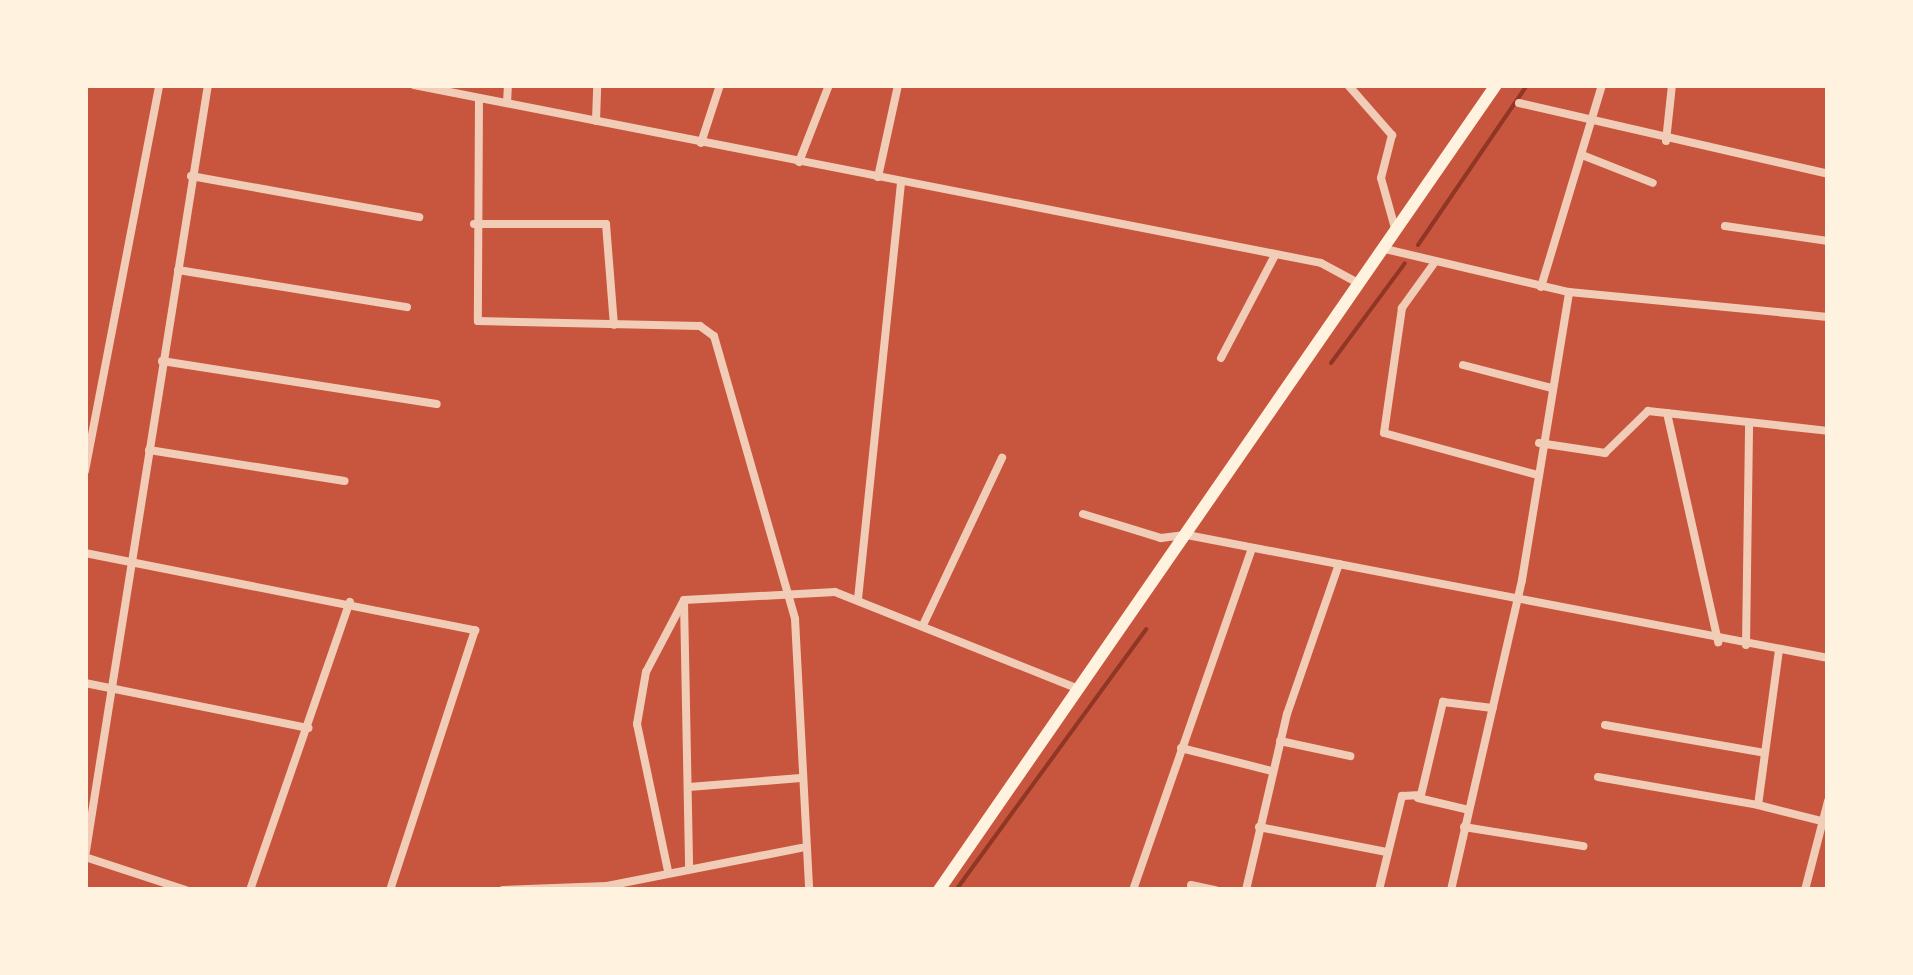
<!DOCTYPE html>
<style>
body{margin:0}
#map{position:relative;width:1913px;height:975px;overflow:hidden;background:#c8553d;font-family:"Source Sans 3",sans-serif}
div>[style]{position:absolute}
.stream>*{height:4px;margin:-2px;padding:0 2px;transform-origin:2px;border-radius:2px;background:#8f3625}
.minor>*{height:8px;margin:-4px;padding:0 4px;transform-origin:4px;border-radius:4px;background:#f1ccb7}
.trunk>*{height:12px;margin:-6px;padding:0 6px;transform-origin:6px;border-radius:6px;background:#fff3e0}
span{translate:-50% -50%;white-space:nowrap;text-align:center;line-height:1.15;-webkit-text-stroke:10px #fff3e0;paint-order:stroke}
.frame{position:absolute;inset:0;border:88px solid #fff3e0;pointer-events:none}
</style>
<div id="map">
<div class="stream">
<i style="left:1418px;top:245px;width:194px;rotate:-55.7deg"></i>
<i style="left:1331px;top:363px;width:124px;rotate:-53.5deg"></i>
<i style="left:956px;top:890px;width:323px;rotate:-53.9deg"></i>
</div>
<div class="minor">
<i style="left:414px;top:85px;width:924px;rotate:11.1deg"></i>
<i style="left:1321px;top:263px;width:44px;rotate:28.3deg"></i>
<i style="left:1348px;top:85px;width:67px;rotate:48.7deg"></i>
<i style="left:1392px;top:135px;width:44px;rotate:104.3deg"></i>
<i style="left:1381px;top:178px;width:52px;rotate:74.4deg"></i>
<i style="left:479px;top:98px;width:223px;rotate:90.3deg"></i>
<i style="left:478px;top:321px;width:222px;rotate:1.3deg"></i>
<i style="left:700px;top:326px;width:17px;rotate:36deg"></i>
<i style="left:714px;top:336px;width:294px;rotate:74deg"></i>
<i style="left:795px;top:619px;width:271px;rotate:87deg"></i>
<i style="left:507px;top:103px;width:18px;rotate:-87deg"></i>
<i style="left:1519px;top:103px;width:317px;rotate:12.9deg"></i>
<i style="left:596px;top:121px;width:36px;rotate:-88deg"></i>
<i style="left:1666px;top:141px;width:56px;rotate:-83.9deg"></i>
<i style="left:701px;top:143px;width:61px;rotate:-71.9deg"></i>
<i style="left:1582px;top:155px;width:76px;rotate:21.5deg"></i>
<i style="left:799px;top:162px;width:83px;rotate:-68.7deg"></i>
<i style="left:191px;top:176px;width:232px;rotate:10.2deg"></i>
<i style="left:878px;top:177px;width:94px;rotate:-77.7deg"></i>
<i style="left:474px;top:224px;width:132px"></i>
<i style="left:606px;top:224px;width:101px;rotate:85.5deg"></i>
<i style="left:1725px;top:226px;width:104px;rotate:8.3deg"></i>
<i style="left:1385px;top:249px;width:189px;rotate:13.2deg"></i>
<i style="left:1569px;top:292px;width:260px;rotate:5.5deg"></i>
<i style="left:1435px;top:262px;width:57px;rotate:125.7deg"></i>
<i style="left:1402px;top:308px;width:126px;rotate:98.2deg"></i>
<i style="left:1384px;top:433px;width:156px;rotate:15.3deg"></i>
<i style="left:178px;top:270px;width:232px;rotate:9.2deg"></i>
<i style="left:1541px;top:287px;width:211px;rotate:-73.2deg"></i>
<i style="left:1221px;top:358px;width:116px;rotate:-62.3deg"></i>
<i style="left:162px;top:361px;width:278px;rotate:8.9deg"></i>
<i style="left:1463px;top:365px;width:92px;rotate:14.5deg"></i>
<i style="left:1667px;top:413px;width:235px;rotate:77.4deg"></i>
<i style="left:1539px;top:443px;width:67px;rotate:8.6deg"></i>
<i style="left:1605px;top:453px;width:60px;rotate:-44.3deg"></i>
<i style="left:1648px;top:411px;width:181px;rotate:6.3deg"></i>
<i style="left:149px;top:450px;width:198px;rotate:9deg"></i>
<i style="left:85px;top:471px;width:393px;rotate:-79.1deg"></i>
<i style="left:1083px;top:514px;width:82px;rotate:17.1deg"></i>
<i style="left:1161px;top:538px;width:26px;rotate:-7deg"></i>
<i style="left:1187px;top:535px;width:653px;rotate:10.86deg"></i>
<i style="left:85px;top:553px;width:398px;rotate:11.2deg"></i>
<i style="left:475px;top:630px;width:274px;rotate:108.1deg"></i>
<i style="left:858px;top:599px;width:419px;rotate:-84.1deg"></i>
<i style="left:684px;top:601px;width:266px;rotate:88.9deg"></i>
<i style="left:924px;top:623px;width:183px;rotate:-64.7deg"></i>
<i style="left:1746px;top:645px;width:222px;rotate:-89.2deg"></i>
<i style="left:1779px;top:650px;width:156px;rotate:97.7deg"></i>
<i style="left:1758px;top:805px;width:69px;rotate:14.2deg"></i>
<i style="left:85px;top:683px;width:228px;rotate:11.4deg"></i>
<i style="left:1605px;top:725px;width:162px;rotate:9.9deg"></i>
<i style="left:1280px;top:741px;width:72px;rotate:12.1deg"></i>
<i style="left:1181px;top:748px;width:94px;rotate:14.2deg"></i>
<i style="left:1598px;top:777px;width:162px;rotate:9.9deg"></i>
<i style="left:689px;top:787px;width:112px;rotate:-4.6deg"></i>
<i style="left:1418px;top:798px;width:52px;rotate:13.2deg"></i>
<i style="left:1259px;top:827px;width:130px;rotate:11.1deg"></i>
<i style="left:1464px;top:827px;width:121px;rotate:9.1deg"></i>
<i style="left:85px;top:857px;width:782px;rotate:-80.95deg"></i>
<i style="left:85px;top:857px;width:106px;rotate:18.1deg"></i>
<i style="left:668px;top:871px;width:150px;rotate:-101.9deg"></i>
<i style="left:637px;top:724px;width:53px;rotate:-80.2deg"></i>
<i style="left:646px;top:672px;width:81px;rotate:-62.2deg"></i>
<i style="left:684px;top:600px;width:151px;rotate:-3deg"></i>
<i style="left:835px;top:592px;width:263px;rotate:21.7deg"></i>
<i style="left:1191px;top:885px;width:25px;rotate:12deg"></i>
<i style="left:250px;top:890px;width:305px;rotate:-70.9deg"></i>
<i style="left:503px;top:890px;width:104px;rotate:-2.2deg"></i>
<i style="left:607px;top:886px;width:198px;rotate:-11.1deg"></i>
<i style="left:1133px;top:890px;width:362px;rotate:-70.8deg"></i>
<i style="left:1246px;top:890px;width:181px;rotate:-76.9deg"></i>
<i style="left:1287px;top:714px;width:159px;rotate:-70.9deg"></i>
<i style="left:1379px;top:890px;width:97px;rotate:-76.3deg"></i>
<i style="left:1402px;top:796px;width:19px;rotate:-3deg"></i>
<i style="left:1421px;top:795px;width:96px;rotate:-76.7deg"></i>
<i style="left:1443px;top:702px;width:50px;rotate:6.8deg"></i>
<i style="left:1451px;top:890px;width:318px;rotate:-77.1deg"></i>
<i style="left:1522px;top:580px;width:292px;rotate:-80.7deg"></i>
<i style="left:1805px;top:890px;width:92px;rotate:-75.5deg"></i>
</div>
<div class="trunk">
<i style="left:939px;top:890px;width:979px;rotate:-55.32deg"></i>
</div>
<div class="frame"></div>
</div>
